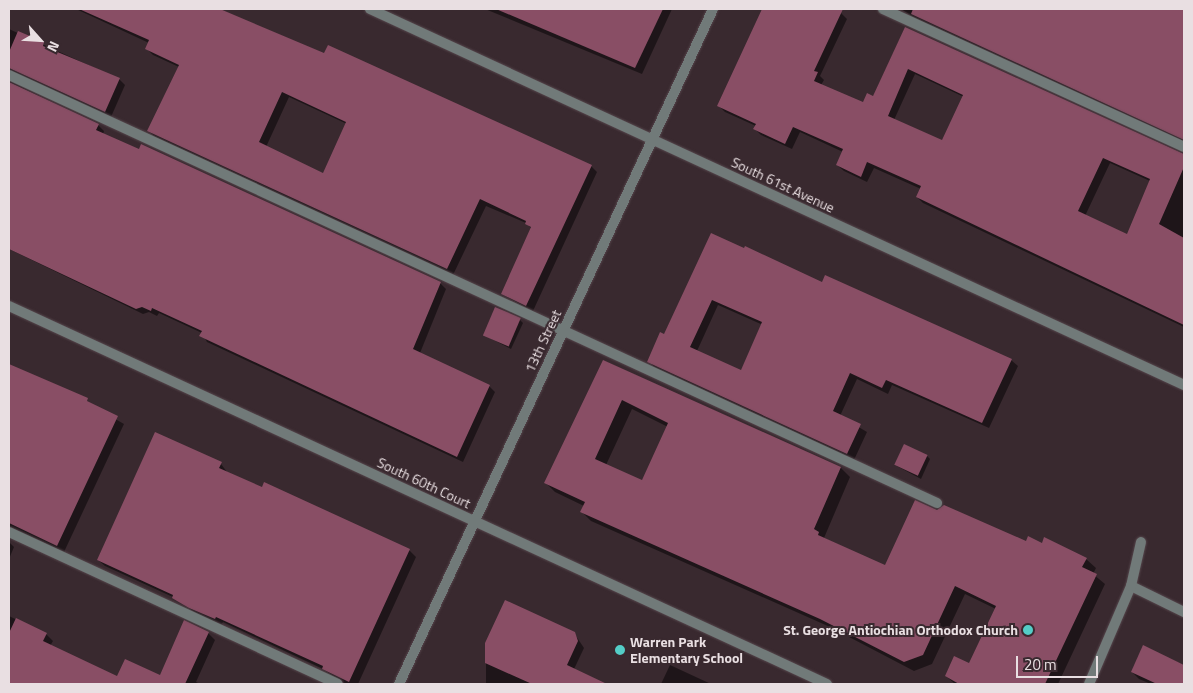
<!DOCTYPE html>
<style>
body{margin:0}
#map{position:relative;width:1193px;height:693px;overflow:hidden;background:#39292f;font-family:"Titillium Web",sans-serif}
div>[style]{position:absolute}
.shadow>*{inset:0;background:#0007}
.building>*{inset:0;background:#894e65;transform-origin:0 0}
.roads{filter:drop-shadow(0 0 1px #55464c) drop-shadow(0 0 1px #55464c)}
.service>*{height:10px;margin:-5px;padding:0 5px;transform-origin:5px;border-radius:5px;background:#717a79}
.minor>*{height:10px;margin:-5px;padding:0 5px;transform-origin:5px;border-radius:5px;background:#717a79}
.dots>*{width:14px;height:14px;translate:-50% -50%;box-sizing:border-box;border:2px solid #39292f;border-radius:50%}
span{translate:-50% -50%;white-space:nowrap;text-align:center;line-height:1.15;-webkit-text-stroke:4px #39292f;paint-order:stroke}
.street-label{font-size:14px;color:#e9dfe2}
.poi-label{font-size:14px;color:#e9dfe2;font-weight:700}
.right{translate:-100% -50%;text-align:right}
.left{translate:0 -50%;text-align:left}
.frame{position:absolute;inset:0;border:10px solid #e9dfe2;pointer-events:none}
.north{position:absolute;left:15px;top:15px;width:50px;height:50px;-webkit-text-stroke:4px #39292f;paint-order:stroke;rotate:116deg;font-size:14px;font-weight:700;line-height:20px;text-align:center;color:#e9dfe2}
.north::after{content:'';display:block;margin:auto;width:18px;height:22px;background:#e9dfe2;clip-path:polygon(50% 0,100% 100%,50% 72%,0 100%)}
.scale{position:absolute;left:1016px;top:656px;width:82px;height:22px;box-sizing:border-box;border:2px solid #e9dfe2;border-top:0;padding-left:6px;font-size:15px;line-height:18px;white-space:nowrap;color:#e9dfe2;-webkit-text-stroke:4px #39292f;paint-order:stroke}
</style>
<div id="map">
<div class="shadow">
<i style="clip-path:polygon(evenodd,76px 9px,218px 9px,591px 166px,597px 172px,533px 311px,502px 294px,532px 229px,526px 223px,486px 206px,453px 275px,155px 137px,149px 131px,179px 67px,153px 55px,147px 49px,149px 43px,76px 9px,289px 97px,347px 124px,324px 174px,266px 147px,289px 97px)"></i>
<i style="clip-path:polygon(485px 9px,672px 9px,642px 74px)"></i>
<i style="clip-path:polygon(evenodd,764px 9px,833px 9px,841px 13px,847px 19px,820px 76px,824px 80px,821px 85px,864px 104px,873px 97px,905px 28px,1184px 154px,1184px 327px,923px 203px,917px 197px,921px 189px,874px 168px,867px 182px,844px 171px,837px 165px,843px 152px,800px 132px,792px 149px,761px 135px,755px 129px,756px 126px,725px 112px,719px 106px,764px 9px,915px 74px,964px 97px,943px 142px,894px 120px,915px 74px,764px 9px,1110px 163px,1150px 181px,1128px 235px,1085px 216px,1110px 163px)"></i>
<i style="clip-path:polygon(901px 9px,961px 9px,995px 24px,1003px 9px,1184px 9px,1184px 142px,918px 20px)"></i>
<i style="clip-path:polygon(9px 29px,119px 79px,125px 85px,111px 117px,9px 78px)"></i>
<i style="clip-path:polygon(9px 81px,98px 125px,104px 131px,103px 134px,440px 283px,446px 289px,420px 353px,489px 386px,495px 392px,463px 462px,207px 342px,202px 333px,159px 313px,157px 316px,149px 312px,143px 314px,9px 249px)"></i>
<i style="clip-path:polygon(evenodd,711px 235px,823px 284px,1011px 360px,1018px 366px,989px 428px,892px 385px,888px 394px,857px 379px,840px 416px,867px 432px,854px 460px,655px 368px,649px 361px,664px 335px,711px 235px,718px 305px,763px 325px,741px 371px,697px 351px,718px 305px)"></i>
<i style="clip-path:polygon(520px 320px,523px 323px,511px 349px,484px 335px)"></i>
<i style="clip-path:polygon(evenodd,604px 361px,841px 468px,850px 477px,824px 538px,886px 567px,937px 511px,1027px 543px,1086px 559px,1096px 568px,1093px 574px,1105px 584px,1058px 684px,955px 684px,946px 676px,970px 665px,996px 609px,965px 594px,932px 664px,914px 671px,830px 627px,591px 521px,582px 512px,584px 506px,555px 492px,546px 483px,604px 361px,632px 409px,668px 427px,642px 481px,606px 465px,632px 409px)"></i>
<i style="clip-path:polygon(9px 365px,54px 384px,124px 424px,64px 552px,22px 533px,9px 535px,9px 542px,14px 547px,9px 559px)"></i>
<i style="clip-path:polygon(927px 456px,930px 459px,921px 479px,895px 465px)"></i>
<i style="clip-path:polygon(221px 464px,227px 472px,263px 489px,265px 484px,410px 551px,416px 557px,358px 684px,345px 684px,323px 669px,223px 622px,221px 625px,197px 614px,175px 598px,105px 566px,98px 560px)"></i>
<i style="clip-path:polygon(9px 616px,46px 634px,53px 641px,50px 646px,118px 678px,161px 677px,208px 633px,215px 640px,196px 682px,200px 684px,9px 684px)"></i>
<i style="clip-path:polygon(574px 633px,584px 648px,567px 684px,486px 684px,486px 643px)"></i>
<i style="clip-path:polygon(1143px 647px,1184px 665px,1184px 684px,1151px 684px,1139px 679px,1132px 672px)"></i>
<i style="clip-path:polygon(670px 665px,711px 684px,661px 684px)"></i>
</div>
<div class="building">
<i style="clip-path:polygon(evenodd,79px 9px,220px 9px,324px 53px,328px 45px,592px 165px,526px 306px,501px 294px,531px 227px,525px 224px,526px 221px,480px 199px,447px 269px,147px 131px,179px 65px,145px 49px,149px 40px,79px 9px,282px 92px,346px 122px,323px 173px,259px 142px,282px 92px)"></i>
<i style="clip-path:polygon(496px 9px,663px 9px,635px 68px)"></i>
<i style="clip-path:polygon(evenodd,762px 9px,843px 9px,814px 71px,818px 72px,814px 81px,863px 102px,867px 93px,873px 96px,905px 27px,1184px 154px,1184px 167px,1159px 224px,1184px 238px,1184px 325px,916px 197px,921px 186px,867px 162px,861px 177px,836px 165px,843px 149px,793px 127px,785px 144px,753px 129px,756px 124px,717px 106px,762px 9px,908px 69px,963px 95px,942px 140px,888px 116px,908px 69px,762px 9px,1103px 158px,1150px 179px,1127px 234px,1078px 211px,1103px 158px)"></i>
<i style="clip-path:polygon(913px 9px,1184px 9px,1184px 140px,911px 14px)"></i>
<i style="clip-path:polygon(18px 31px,44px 42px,43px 46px,120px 78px,105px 112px,9px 68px,9px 52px)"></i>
<i style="clip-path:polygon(9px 82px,99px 124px,96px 130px,139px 149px,141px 144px,441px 282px,413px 349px,490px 385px,457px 457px,199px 336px,202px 331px,152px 308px,151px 311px,142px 307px,136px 309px,9px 249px)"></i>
<i style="clip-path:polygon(evenodd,711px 233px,744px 248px,745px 246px,822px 282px,825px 275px,1012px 359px,982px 423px,886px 380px,882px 388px,850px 373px,833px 411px,861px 424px,847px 454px,647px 362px,660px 332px,664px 334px,711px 233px,712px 300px,762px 322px,741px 370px,690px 347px,712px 300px)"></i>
<i style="left:495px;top:307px;width:28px;height:31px;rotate:23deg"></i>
<i style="clip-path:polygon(evenodd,603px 360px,841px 467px,814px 529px,819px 532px,818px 535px,885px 565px,915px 500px,937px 510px,944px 505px,1026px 541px,1028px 536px,1042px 543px,1044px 537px,1087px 558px,1082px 567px,1097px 574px,1045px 684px,959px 684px,945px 676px,954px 656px,969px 663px,996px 606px,955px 586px,923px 655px,904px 662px,820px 619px,580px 512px,585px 502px,544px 483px,603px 360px,622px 400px,668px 423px,642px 480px,595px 459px,622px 400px)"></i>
<i style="clip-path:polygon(9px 364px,88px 398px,87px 401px,118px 416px,57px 546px,9px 523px)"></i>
<i style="clip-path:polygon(155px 432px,222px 462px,219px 468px,262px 487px,264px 482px,410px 549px,349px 682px,322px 669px,323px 666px,216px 617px,215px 619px,189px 608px,172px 598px,173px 595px,97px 560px)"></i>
<i style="left:904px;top:444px;width:26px;height:23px;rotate:25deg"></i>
<i style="clip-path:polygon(505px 600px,575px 632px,578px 641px,567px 665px,607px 684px,532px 684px,485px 663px,485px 643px)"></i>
<i style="clip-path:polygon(16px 618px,47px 633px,43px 641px,117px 676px,125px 659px,160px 675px,184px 620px,209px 632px,185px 684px,9px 684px,9px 633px)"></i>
<i style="clip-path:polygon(1143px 645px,1184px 665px,1184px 684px,1157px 684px,1131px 672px)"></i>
</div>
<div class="roads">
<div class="service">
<i style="left:883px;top:9px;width:331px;rotate:24.6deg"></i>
<i style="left:9px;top:75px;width:1022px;rotate:24.76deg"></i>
<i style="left:9px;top:532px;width:362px;rotate:24.8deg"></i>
<i style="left:1131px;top:586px;width:59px;rotate:26.1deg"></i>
<i style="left:1089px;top:684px;width:107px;rotate:-66.8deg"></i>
<i style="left:1131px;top:586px;width:45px;rotate:-77.2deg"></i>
</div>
<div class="minor">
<i style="left:370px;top:9px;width:897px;rotate:24.79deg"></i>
<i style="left:9px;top:306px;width:901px;rotate:24.8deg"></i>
<i style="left:399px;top:684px;width:744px;rotate:-65.05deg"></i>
</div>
</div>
<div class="dots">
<i style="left:1028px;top:630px;background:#54cdc7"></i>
<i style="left:620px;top:650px;background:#54cdc7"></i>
</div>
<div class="street-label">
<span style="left:783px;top:185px;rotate:25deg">South 61st Avenue</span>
<span style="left:543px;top:341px;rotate:-65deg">13th Street</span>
<span style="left:424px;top:483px;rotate:25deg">South 60th Court</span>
</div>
<div class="poi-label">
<span class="right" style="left:1018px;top:630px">St. George Antiochian Orthodox Church</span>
<span class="left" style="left:630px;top:650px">Warren Park<br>Elementary School</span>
</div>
<div class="frame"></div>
<div class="north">N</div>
<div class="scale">20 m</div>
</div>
